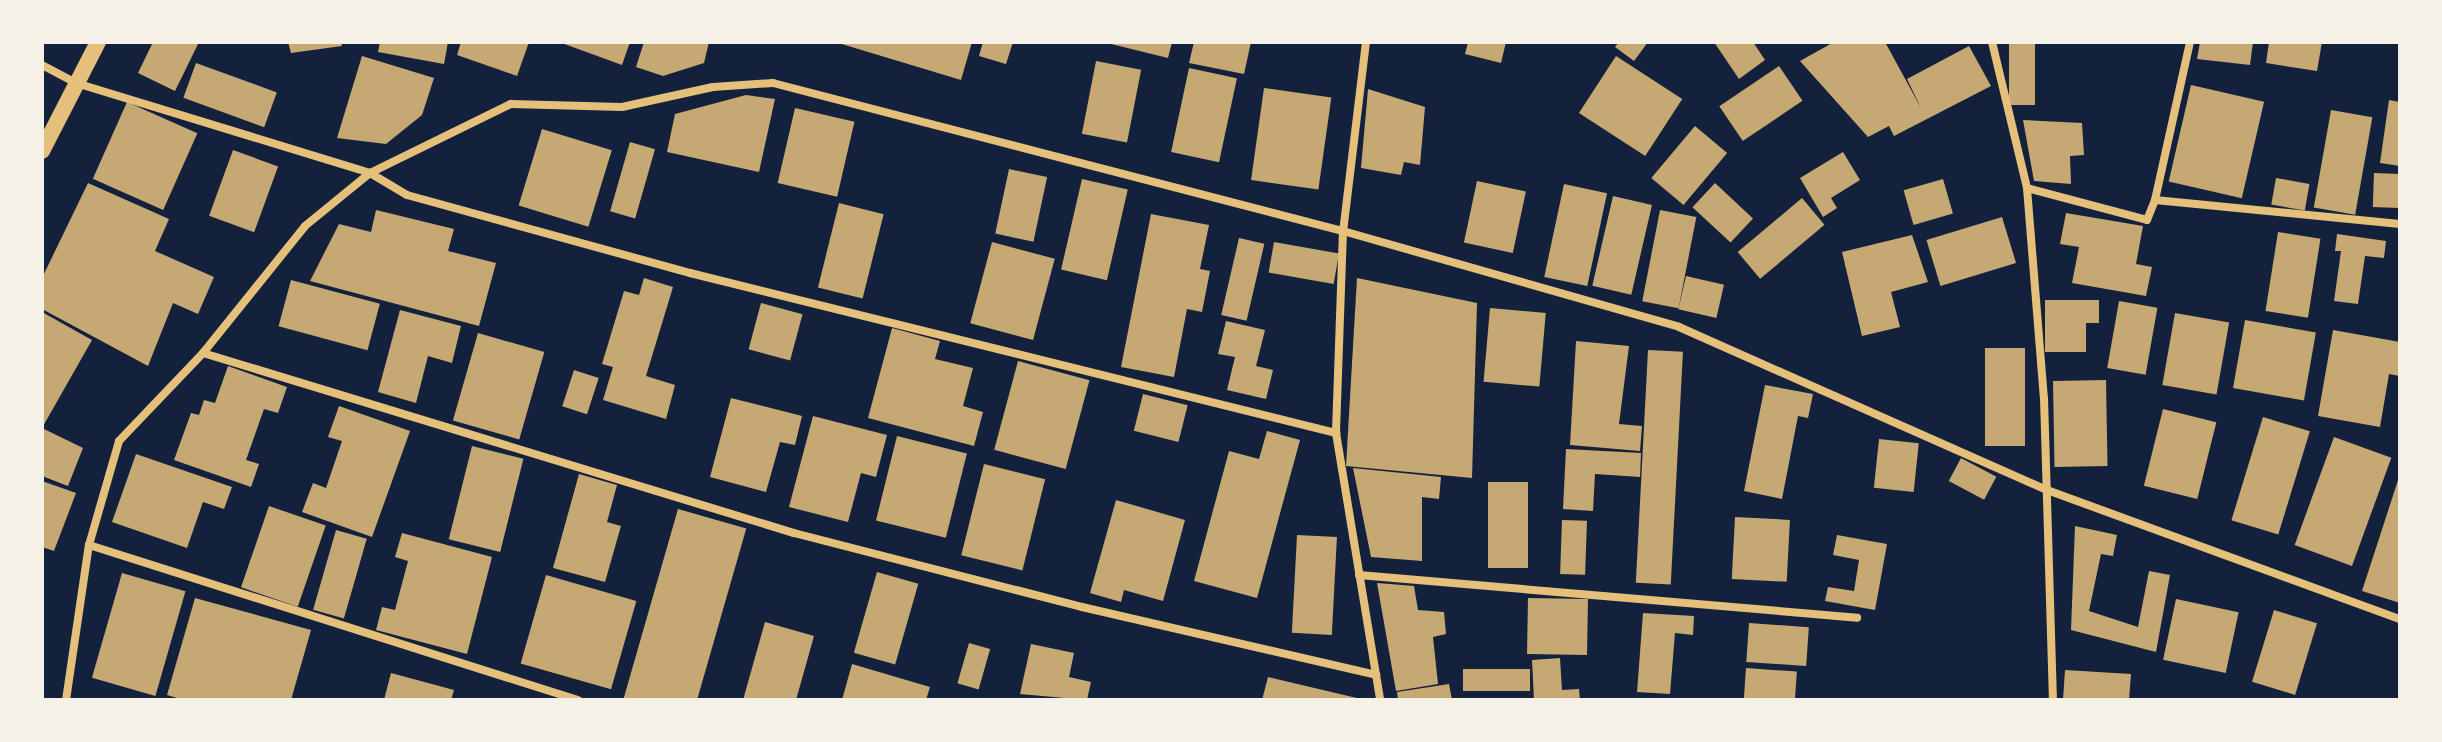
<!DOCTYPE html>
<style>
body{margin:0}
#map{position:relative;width:2442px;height:742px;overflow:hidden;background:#14213d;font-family:"Noto Sans",sans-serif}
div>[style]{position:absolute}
.building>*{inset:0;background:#c6a872;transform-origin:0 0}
.minor>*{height:8px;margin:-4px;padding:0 4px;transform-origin:4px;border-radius:4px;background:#e5c07b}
.secondary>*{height:16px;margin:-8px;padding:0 8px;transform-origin:8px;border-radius:8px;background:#e5c07b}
span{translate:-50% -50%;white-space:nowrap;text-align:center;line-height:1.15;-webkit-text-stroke:6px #f6f1e7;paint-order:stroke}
.frame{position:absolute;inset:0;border:44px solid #f6f1e7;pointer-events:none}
</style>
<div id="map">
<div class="building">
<i style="clip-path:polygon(153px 42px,199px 42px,175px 91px,138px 73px)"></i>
<i style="clip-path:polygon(288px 42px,341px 42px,342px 46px,291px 53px)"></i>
<i style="clip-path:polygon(380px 42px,448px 42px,444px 64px,378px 52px)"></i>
<i style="clip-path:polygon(461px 42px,529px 42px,517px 76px,457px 55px)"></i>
<i style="clip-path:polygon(559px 42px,630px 42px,622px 65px)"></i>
<i style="clip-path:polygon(644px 42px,709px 42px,704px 63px,663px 76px,636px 67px)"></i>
<i style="clip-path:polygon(835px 42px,972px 42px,961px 80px)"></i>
<i style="clip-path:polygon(983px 42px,1013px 42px,1006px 64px,979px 56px)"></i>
<i style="clip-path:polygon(1103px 42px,1172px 42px,1168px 58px)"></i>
<i style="clip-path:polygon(1194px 42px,1251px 42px,1244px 74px,1189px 63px)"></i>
<i style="clip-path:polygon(1468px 42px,1506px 42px,1501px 63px,1465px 54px)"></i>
<i style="clip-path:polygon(1619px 42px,1648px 42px,1634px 61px,1615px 47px)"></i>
<i style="clip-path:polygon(1714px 42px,1753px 42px,1765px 60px,1739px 79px)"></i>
<i style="clip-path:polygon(1834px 42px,1885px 42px,1921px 108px,1907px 79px,1969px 46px,1991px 86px,1894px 136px,1889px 126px,1868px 137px,1800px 61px)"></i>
<i style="left:2009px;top:42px;width:26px;height:63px"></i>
<i style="clip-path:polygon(2200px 42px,2253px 42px,2250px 65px,2197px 59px)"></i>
<i style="clip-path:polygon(2269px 42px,2322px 42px,2317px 71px,2266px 63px)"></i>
<i style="clip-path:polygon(362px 56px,434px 78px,422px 115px,386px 144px,337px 138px)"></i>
<i style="left:1616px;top:56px;width:79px;height:68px;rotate:33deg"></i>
<i style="left:1096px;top:61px;width:46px;height:74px;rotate:11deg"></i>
<i style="left:196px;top:63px;width:86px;height:37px;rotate:20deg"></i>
<i style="left:1779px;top:66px;width:42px;height:72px;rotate:56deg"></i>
<i style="left:1189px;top:68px;width:49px;height:86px;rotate:12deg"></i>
<i style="left:2191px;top:85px;width:75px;height:99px;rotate:13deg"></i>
<i style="left:1264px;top:88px;width:68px;height:93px;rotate:8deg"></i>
<i style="clip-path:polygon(1368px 89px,1425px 107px,1420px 165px,1404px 162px,1401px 175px,1361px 168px)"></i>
<i style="clip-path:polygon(746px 95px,775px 99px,759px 172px,667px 152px,675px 114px)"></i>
<i style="clip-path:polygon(2389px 100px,2400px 102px,2400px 166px,2380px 163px)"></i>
<i style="left:127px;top:102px;width:77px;height:84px;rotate:24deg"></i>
<i style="left:795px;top:108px;width:61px;height:77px;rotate:13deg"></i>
<i style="left:2331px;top:110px;width:42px;height:99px;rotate:10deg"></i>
<i style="clip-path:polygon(2023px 120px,2082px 123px,2084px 155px,2070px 156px,2071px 184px,2034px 181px)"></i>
<i style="left:1695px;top:126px;width:42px;height:68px;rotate:40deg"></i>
<i style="left:542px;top:129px;width:73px;height:80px;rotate:17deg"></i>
<i style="left:630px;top:142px;width:26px;height:72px;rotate:16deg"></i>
<i style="left:233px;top:150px;width:48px;height:70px;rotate:20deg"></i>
<i style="clip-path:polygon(1843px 152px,1860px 180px,1831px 198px,1837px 208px,1823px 217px,1800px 178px)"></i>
<i style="left:1009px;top:169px;width:39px;height:66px;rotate:12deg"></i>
<i style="left:2374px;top:173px;width:26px;height:34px;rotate:2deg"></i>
<i style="left:2276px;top:178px;width:34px;height:27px;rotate:10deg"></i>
<i style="left:1082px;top:179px;width:47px;height:93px;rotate:13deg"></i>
<i style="left:1943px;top:179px;width:36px;height:41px;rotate:74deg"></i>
<i style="left:1477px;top:181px;width:50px;height:63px;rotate:12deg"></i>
<i style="clip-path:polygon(88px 183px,169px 219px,155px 251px,214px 277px,198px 314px,173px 303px,148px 366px,42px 309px,42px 278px)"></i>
<i style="left:1715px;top:183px;width:52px;height:33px;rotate:43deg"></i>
<i style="left:1564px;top:184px;width:44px;height:95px;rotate:12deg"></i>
<i style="left:1613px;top:196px;width:40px;height:92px;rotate:13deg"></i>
<i style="left:1802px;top:198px;width:35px;height:84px;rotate:50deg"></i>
<i style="left:839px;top:203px;width:46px;height:87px;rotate:14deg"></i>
<i style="clip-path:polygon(376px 210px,454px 229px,448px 251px,496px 263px,479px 326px,310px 281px,339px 224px,371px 232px)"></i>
<i style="left:1660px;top:210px;width:37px;height:93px;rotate:11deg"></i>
<i style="clip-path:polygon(2066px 213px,2143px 226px,2136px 264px,2152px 267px,2146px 296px,2072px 283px,2079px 247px,2060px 244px)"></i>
<i style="clip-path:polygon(1151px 214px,1209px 225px,1200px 269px,1210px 271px,1202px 312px,1187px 309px,1174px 377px,1121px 367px)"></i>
<i style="left:2002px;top:217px;width:48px;height:79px;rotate:73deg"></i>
<i style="left:2278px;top:232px;width:43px;height:80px;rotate:9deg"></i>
<i style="clip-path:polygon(2337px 234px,2386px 241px,2384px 258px,2365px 256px,2358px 304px,2334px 301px,2341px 251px,2335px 251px)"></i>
<i style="clip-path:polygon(1912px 235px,1928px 282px,1891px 292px,1900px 327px,1862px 336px,1842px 252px)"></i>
<i style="left:1239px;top:238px;width:26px;height:79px;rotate:13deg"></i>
<i style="left:992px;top:242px;width:65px;height:84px;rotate:15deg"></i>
<i style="left:1274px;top:242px;width:66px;height:31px;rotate:10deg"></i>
<i style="left:1686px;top:276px;width:39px;height:34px;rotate:13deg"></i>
<i style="clip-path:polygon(644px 278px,673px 287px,646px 376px,675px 385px,666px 419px,603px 400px,613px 367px,602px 364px,624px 291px,639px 295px)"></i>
<i style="clip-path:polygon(1357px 278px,1477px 303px,1472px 478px,1346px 466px)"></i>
<i style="left:291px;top:280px;width:92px;height:48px;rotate:15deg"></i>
<i style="clip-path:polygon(2045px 300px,2099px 300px,2099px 323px,2086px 323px,2086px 352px,2045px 352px)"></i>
<i style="left:2119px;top:301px;width:39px;height:68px;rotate:10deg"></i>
<i style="left:761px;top:303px;width:43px;height:48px;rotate:15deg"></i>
<i style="left:1490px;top:308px;width:56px;height:74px;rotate:5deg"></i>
<i style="clip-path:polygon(400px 310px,461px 326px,452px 363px,428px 356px,416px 403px,378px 392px)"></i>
<i style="clip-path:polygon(42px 312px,92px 340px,42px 428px,83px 448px,68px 486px,42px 476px)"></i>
<i style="left:2175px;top:313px;width:55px;height:73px;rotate:10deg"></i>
<i style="left:2245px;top:320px;width:72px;height:69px;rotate:10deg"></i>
<i style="clip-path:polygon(1226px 321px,1265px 330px,1256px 366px,1273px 370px,1266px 399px,1227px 390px,1235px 357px,1218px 354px)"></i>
<i style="clip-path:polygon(892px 328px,940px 341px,935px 359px,973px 368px,963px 406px,983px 412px,974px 446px,868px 418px)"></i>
<i style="clip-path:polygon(2333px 330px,2400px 342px,2400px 376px,2389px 374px,2380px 427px,2318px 416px)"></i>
<i style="left:478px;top:333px;width:69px;height:91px;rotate:16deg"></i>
<i style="clip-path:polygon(1576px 341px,1629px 346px,1619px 424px,1642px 426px,1640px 451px,1570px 445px)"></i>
<i style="left:1985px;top:348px;width:40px;height:98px"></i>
<i style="left:1648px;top:350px;width:35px;height:233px;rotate:3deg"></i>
<i style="left:1018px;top:361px;width:74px;height:92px;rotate:15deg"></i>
<i style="clip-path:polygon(228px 366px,287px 387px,278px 413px,264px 409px,246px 460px,259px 464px,251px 487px,174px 460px,191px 413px,199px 415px,204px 400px,215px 403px)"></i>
<i style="left:574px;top:370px;width:26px;height:38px;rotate:18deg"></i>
<i style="left:2106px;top:380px;width:86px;height:53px;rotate:89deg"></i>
<i style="clip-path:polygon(1765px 385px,1813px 394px,1808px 418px,1798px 416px,1782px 499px,1744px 491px)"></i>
<i style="left:1143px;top:394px;width:46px;height:38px;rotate:14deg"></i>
<i style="clip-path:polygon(731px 398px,802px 416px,795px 445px,780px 442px,766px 492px,710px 477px)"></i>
<i style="clip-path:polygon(339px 406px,410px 431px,372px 537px,302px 512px,313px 483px,326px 488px,342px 441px,328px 437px)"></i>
<i style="left:2163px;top:409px;width:55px;height:79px;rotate:14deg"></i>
<i style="clip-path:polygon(813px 416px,887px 435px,876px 477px,861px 473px,848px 522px,789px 507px)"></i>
<i style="left:2263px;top:417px;width:49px;height:108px;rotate:17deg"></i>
<i style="clip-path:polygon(1267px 431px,1300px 440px,1257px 598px,1194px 581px,1229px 451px,1259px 459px)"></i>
<i style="left:897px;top:436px;width:72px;height:87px;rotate:14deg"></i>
<i style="left:2334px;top:437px;width:61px;height:115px;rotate:20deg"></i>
<i style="left:1879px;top:439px;width:40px;height:49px;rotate:6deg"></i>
<i style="left:472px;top:446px;width:53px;height:96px;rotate:14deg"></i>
<i style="clip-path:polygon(1566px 449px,1641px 453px,1640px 477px,1595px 474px,1593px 511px,1563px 509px)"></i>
<i style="clip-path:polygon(136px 454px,232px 487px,224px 509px,203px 502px,187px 548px,112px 522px)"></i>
<i style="left:1961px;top:458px;width:40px;height:26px;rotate:28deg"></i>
<i style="left:984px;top:464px;width:63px;height:94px;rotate:14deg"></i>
<i style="clip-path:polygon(1353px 468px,1441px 477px,1439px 499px,1422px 497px,1422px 561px,1371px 557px)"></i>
<i style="clip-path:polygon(579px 474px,617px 485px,607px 522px,621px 526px,605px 582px,553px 568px)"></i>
<i style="clip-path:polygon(2400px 474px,2400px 603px,2362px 591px)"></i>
<i style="clip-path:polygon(42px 481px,76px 493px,54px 551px,42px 547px)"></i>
<i style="left:1488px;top:482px;width:40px;height:86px"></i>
<i style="clip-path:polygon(1116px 500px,1185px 520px,1163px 601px,1124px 590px,1121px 602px,1090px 593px)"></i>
<i style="left:269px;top:506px;width:60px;height:86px;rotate:19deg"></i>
<i style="left:678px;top:509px;width:71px;height:199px;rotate:16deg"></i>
<i style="left:1735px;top:517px;width:55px;height:62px;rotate:3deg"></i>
<i style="left:1562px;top:520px;width:25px;height:54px;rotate:2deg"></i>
<i style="clip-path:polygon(2075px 526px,2117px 535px,2113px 556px,2101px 554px,2089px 611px,2138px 627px,2149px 571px,2170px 575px,2156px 652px,2071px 630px)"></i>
<i style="left:336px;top:530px;width:32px;height:83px;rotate:16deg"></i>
<i style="clip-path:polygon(402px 533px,492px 557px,467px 654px,376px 630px,382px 607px,395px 610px,408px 561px,395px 557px)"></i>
<i style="left:1297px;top:535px;width:40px;height:98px;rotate:3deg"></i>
<i style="clip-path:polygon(1837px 535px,1887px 544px,1875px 610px,1825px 601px,1828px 587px,1854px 591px,1859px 560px,1833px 555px)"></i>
<i style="left:877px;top:572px;width:43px;height:84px;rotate:16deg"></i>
<i style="left:122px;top:573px;width:66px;height:109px;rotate:16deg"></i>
<i style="left:546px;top:575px;width:94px;height:92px;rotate:16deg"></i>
<i style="clip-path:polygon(1377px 583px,1414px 586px,1418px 610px,1444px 612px,1446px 634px,1433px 637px,1438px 684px,1396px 691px)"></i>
<i style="clip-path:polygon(195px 598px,311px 630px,291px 700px,184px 700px,167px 695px)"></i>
<i style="left:1528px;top:598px;width:60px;height:56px;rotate:1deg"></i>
<i style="left:2176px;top:599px;width:64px;height:62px;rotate:12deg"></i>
<i style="left:2274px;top:610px;width:45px;height:75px;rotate:17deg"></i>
<i style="clip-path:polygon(1643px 613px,1694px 616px,1693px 635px,1675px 633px,1670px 694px,1637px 692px)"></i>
<i style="clip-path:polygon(765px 622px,814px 636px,796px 700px,743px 700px)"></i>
<i style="left:1749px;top:623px;width:60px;height:39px;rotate:4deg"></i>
<i style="left:969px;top:643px;width:22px;height:42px;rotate:16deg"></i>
<i style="clip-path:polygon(1031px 644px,1074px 653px,1069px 677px,1091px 682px,1087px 700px,1020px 694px)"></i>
<i style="clip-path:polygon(1560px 658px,1562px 690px,1579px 689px,1580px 700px,1534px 700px,1532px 660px)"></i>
<i style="clip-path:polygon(852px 664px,930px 687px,926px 700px,842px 700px)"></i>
<i style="left:1746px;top:668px;width:51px;height:32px;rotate:4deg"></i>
<i style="left:1530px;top:669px;width:22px;height:67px;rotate:90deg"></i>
<i style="clip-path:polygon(2065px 670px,2131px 674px,2129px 700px,2063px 700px)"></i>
<i style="clip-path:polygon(391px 673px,454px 690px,451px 700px,384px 700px)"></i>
<i style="clip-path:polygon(1268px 677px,1361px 699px,1361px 700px,1262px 700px)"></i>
<i style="clip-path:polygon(1449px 684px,1452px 700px,1398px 700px,1397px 692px)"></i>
</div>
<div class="minor">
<i style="left:1366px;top:42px;width:190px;rotate:96.9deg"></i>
<i style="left:1343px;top:231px;width:202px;rotate:92deg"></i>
<i style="left:1336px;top:433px;width:271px;rotate:80.6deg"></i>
<i style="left:1992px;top:42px;width:150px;rotate:76.5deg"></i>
<i style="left:2027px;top:188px;width:211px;rotate:85.4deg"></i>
<i style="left:2044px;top:398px;width:302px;rotate:88.3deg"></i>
<i style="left:42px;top:65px;width:38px;rotate:28deg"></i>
<i style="left:76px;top:83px;width:307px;rotate:17deg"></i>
<i style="left:370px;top:173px;width:157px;rotate:-26.1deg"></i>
<i style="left:511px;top:104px;width:111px;rotate:1.5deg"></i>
<i style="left:622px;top:107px;width:93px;rotate:-12.4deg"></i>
<i style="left:713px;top:87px;width:60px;rotate:-3.8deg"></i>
<i style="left:773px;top:83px;width:589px;rotate:14.56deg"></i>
<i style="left:1343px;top:231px;width:349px;rotate:15.9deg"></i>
<i style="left:1679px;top:327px;width:402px;rotate:23.9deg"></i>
<i style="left:2047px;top:490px;width:376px;rotate:20.1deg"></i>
<i style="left:2027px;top:188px;width:124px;rotate:14.9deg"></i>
<i style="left:2147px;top:220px;width:22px;rotate:-68deg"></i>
<i style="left:2155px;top:200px;width:246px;rotate:5.6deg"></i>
<i style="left:2155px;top:200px;width:162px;rotate:-77.5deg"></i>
<i style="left:203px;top:353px;width:618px;rotate:16.94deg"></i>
<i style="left:794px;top:533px;width:297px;rotate:14.4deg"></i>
<i style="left:1082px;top:607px;width:302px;rotate:13deg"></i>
<i style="left:89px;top:545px;width:513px;rotate:17.59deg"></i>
<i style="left:1359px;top:575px;width:500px;rotate:4.9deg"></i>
<i style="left:66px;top:700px;width:157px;rotate:-81.6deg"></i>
<i style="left:89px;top:545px;width:108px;rotate:-73.9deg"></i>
<i style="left:119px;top:441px;width:122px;rotate:-46.3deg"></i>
<i style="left:203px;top:353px;width:163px;rotate:-51.2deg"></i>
<i style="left:305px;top:226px;width:84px;rotate:-39.2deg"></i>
<i style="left:370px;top:173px;width:43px;rotate:30.7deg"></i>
<i style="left:407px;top:195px;width:294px;rotate:15.4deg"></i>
<i style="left:690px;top:273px;width:666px;rotate:13.91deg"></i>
</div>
<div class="secondary">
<i style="left:42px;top:151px;width:123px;rotate:-62.8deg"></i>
</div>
<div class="frame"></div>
</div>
